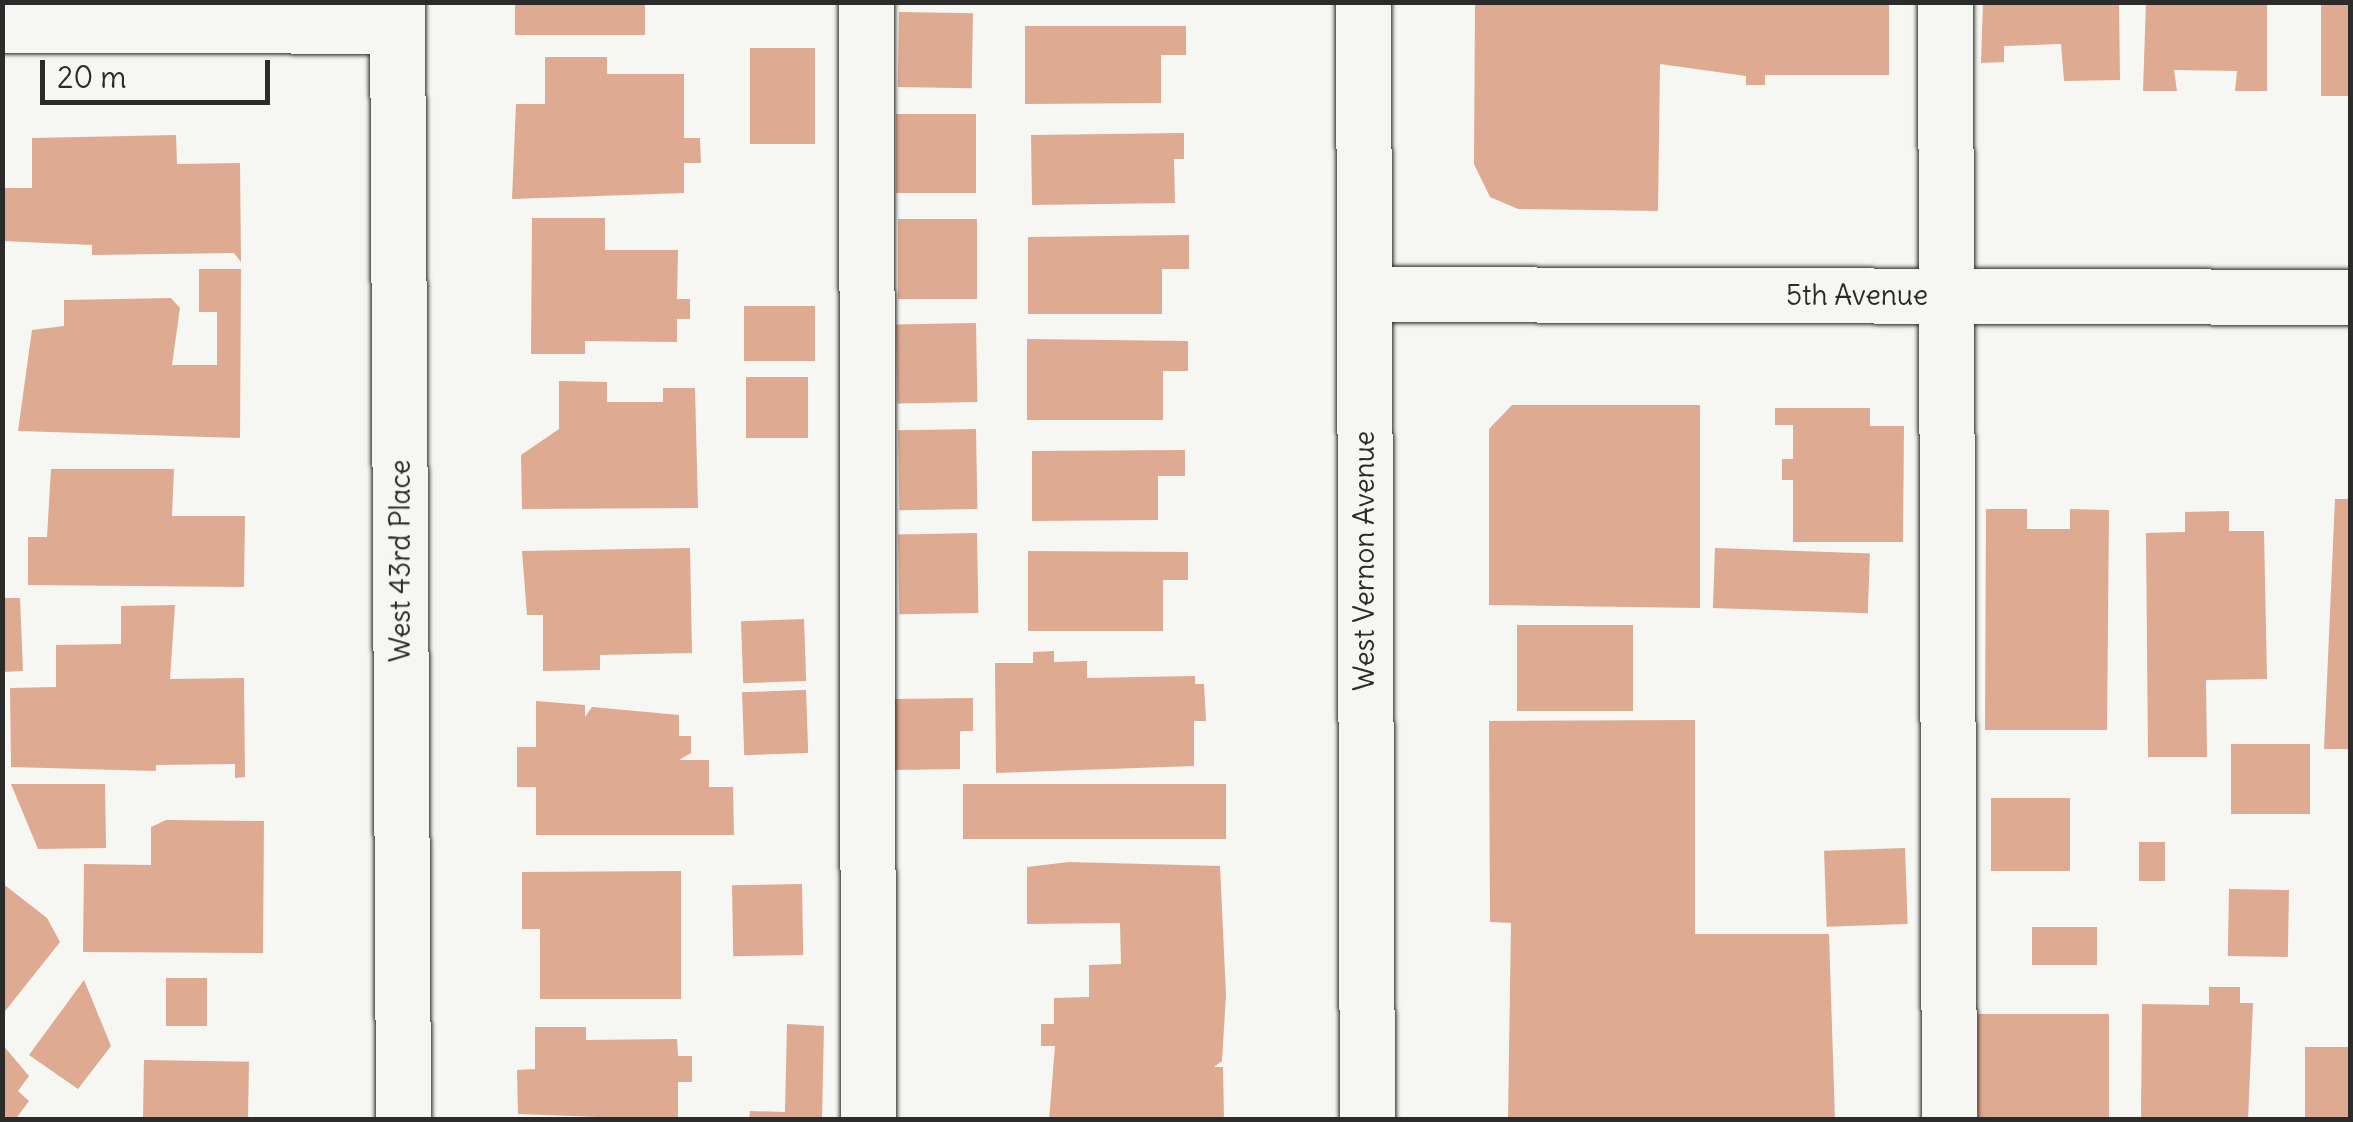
<!DOCTYPE html>
<style>
body{margin:0}
#map{position:relative;width:2353px;height:1122px;overflow:hidden;background:#f6f6f2;font-family:Delius,sans-serif}
div>[style]{position:absolute}
.building>*{inset:0;background:#deaa91;transform-origin:0 0}
.roads{filter:drop-shadow(0 0 2px #2b2b2b) drop-shadow(0 0 2px #2b2b2b)}
.minor>*{height:55px;margin:-27.5px;padding:0 27.5px;transform-origin:27.5px;border-radius:27.5px;background:#f6f6f2}
.major>*{height:55px;margin:-27.5px;padding:0 27.5px;transform-origin:27.5px;border-radius:27.5px;background:#f6f6f2}
span{translate:-50% -50%;white-space:nowrap;text-align:center;line-height:1.15;-webkit-text-stroke:10px #f6f6f2;paint-order:stroke}
.street-label{font-size:28px;color:#2b2b2b}
.frame{position:absolute;inset:0;border:5px solid #2b2b2b;pointer-events:none}
.scale{position:absolute;left:40px;top:60px;width:230px;height:45px;box-sizing:border-box;border:5px solid #2b2b2b;border-top:0;padding-left:12px;font-size:30px;line-height:35px;white-space:nowrap;color:#2b2b2b;-webkit-text-stroke:8px #f6f6f2;paint-order:stroke}
</style>
<div id="map">
<div class="building">
<i style="left:515px;top:2px;width:130px;height:33px"></i>
<i style="clip-path:polygon(1475px 2px,1889px 2px,1889px 75px,1765px 75px,1765px 85px,1746px 85px,1746px 76px,1660px 64px,1658px 211px,1518px 209px,1490px 197px,1474px 164px)"></i>
<i style="clip-path:polygon(1983px 2px,2119px 2px,2120px 80px,2064px 81px,2061px 44px,2004px 46px,2004px 62px,1981px 63px)"></i>
<i style="clip-path:polygon(2146px 2px,2267px 2px,2267px 91px,2235px 91px,2237px 71px,2174px 70px,2177px 91px,2143px 91px)"></i>
<i style="left:2321px;top:2px;width:29px;height:94px"></i>
<i style="left:899px;top:12px;width:74px;height:75px;rotate:1deg"></i>
<i style="clip-path:polygon(1025px 26px,1186px 26px,1186px 55px,1161px 55px,1161px 103px,1025px 104px)"></i>
<i style="left:750px;top:48px;width:65px;height:96px"></i>
<i style="clip-path:polygon(545px 57px,607px 57px,607px 74px,684px 74px,684px 138px,700px 138px,701px 163px,684px 163px,684px 193px,512px 199px,516px 104px,545px 104px)"></i>
<i style="left:976px;top:114px;width:79px;height:80px;rotate:90deg"></i>
<i style="clip-path:polygon(1184px 133px,1184px 159px,1174px 159px,1175px 203px,1032px 205px,1031px 135px)"></i>
<i style="clip-path:polygon(176px 135px,177px 164px,240px 163px,241px 262px,234px 253px,92px 255px,92px 245px,2px 241px,2px 188px,32px 188px,32px 138px)"></i>
<i style="clip-path:polygon(532px 218px,605px 218px,605px 250px,678px 250px,677px 299px,690px 299px,690px 319px,677px 319px,677px 342px,585px 341px,585px 354px,531px 354px)"></i>
<i style="left:898px;top:219px;width:79px;height:80px"></i>
<i style="clip-path:polygon(1189px 235px,1189px 269px,1162px 269px,1162px 314px,1028px 314px,1028px 237px)"></i>
<i style="clip-path:polygon(199px 269px,241px 269px,240px 438px,18px 431px,32px 330px,64px 326px,64px 300px,171px 298px,180px 308px,172px 365px,217px 365px,217px 312px,199px 312px)"></i>
<i style="left:744px;top:306px;width:71px;height:55px"></i>
<i style="left:976px;top:323px;width:79px;height:80px;rotate:89deg"></i>
<i style="clip-path:polygon(1027px 339px,1188px 341px,1188px 371px,1163px 371px,1163px 420px,1027px 420px)"></i>
<i style="left:746px;top:377px;width:62px;height:61px"></i>
<i style="clip-path:polygon(559px 381px,607px 382px,607px 402px,663px 402px,663px 388px,695px 388px,698px 508px,522px 509px,521px 455px,559px 429px)"></i>
<i style="clip-path:polygon(1512px 405px,1700px 405px,1700px 608px,1489px 605px,1489px 429px)"></i>
<i style="clip-path:polygon(1775px 408px,1870px 408px,1870px 426px,1904px 426px,1903px 542px,1793px 542px,1793px 480px,1782px 480px,1782px 459px,1793px 459px,1793px 425px,1775px 425px)"></i>
<i style="left:976px;top:429px;width:80px;height:78px;rotate:89deg"></i>
<i style="clip-path:polygon(1185px 450px,1185px 476px,1158px 476px,1158px 520px,1032px 521px,1032px 451px)"></i>
<i style="clip-path:polygon(51px 469px,174px 469px,172px 516px,245px 516px,244px 587px,28px 585px,28px 537px,47px 537px)"></i>
<i style="clip-path:polygon(2335px 499px,2350px 499px,2350px 749px,2324px 749px)"></i>
<i style="clip-path:polygon(1986px 509px,2027px 509px,2027px 529px,2070px 529px,2070px 509px,2109px 510px,2107px 730px,1985px 730px)"></i>
<i style="clip-path:polygon(2229px 511px,2229px 531px,2264px 531px,2267px 679px,2206px 680px,2207px 757px,2148px 757px,2146px 533px,2185px 532px,2185px 512px)"></i>
<i style="left:977px;top:533px;width:80px;height:79px;rotate:89deg"></i>
<i style="clip-path:polygon(690px 548px,692px 653px,600px 655px,600px 670px,543px 671px,543px 615px,527px 615px,522px 551px)"></i>
<i style="left:1715px;top:548px;width:155px;height:60px;rotate:2deg"></i>
<i style="clip-path:polygon(1028px 551px,1188px 552px,1188px 580px,1163px 580px,1163px 631px,1028px 631px)"></i>
<i style="clip-path:polygon(2px 598px,20px 598px,23px 671px,2px 672px)"></i>
<i style="clip-path:polygon(175px 605px,170px 679px,244px 678px,245px 777px,235px 778px,235px 764px,156px 765px,156px 771px,11px 767px,10px 688px,56px 687px,56px 645px,121px 644px,121px 606px)"></i>
<i style="left:804px;top:619px;width:62px;height:63px;rotate:88deg"></i>
<i style="left:1633px;top:625px;width:86px;height:116px;rotate:90deg"></i>
<i style="clip-path:polygon(1054px 651px,1054px 662px,1087px 661px,1087px 678px,1195px 676px,1195px 684px,1204px 684px,1206px 721px,1194px 721px,1194px 766px,996px 773px,995px 663px,1033px 663px,1033px 652px)"></i>
<i style="left:806px;top:690px;width:63px;height:64px;rotate:88deg"></i>
<i style="clip-path:polygon(973px 698px,973px 731px,960px 731px,960px 769px,895px 770px,895px 699px)"></i>
<i style="clip-path:polygon(536px 701px,585px 705px,585px 717px,592px 707px,679px 715px,679px 736px,691px 736px,691px 753px,679px 760px,709px 760px,709px 787px,733px 787px,734px 835px,536px 835px,536px 787px,517px 787px,517px 747px,536px 747px)"></i>
<i style="clip-path:polygon(1695px 720px,1695px 934px,1829px 934px,1835px 1120px,1508px 1120px,1511px 923px,1490px 922px,1489px 721px)"></i>
<i style="left:2231px;top:744px;width:79px;height:70px"></i>
<i style="clip-path:polygon(11px 784px,105px 784px,106px 848px,38px 849px)"></i>
<i style="left:1226px;top:784px;width:55px;height:263px;rotate:90deg"></i>
<i style="left:1991px;top:798px;width:79px;height:73px"></i>
<i style="clip-path:polygon(166px 820px,264px 821px,263px 953px,83px 952px,84px 864px,151px 865px,151px 827px)"></i>
<i style="left:2165px;top:842px;width:39px;height:26px;rotate:90deg"></i>
<i style="left:1905px;top:848px;width:76px;height:81px;rotate:88deg"></i>
<i style="clip-path:polygon(1069px 862px,1220px 866px,1226px 995px,1222px 1061px,1214px 1067px,1223px 1067px,1224px 1120px,1049px 1120px,1055px 1046px,1041px 1046px,1041px 1024px,1054px 1024px,1054px 998px,1089px 997px,1089px 965px,1121px 964px,1120px 923px,1027px 924px,1027px 867px)"></i>
<i style="clip-path:polygon(681px 871px,681px 999px,540px 999px,540px 929px,522px 929px,522px 872px)"></i>
<i style="clip-path:polygon(2px 883px,47px 918px,60px 942px,2px 1015px)"></i>
<i style="left:802px;top:884px;width:71px;height:70px;rotate:89deg"></i>
<i style="left:2229px;top:889px;width:60px;height:67px;rotate:1deg"></i>
<i style="left:2097px;top:927px;width:38px;height:65px;rotate:90deg"></i>
<i style="left:207px;top:978px;width:48px;height:41px;rotate:90deg"></i>
<i style="clip-path:polygon(84px 980px,111px 1046px,78px 1089px,29px 1055px)"></i>
<i style="clip-path:polygon(2209px 987px,2240px 987px,2240px 1003px,2253px 1003px,2248px 1120px,2141px 1120px,2142px 1004px,2209px 1005px)"></i>
<i style="left:1978px;top:1014px;width:131px;height:106px"></i>
<i style="clip-path:polygon(787px 1024px,824px 1026px,822px 1120px,749px 1120px,750px 1111px,785px 1112px)"></i>
<i style="clip-path:polygon(535px 1027px,586px 1027px,586px 1040px,677px 1039px,678px 1056px,692px 1056px,692px 1082px,678px 1082px,678px 1120px,518px 1114px,517px 1070px,535px 1069px)"></i>
<i style="clip-path:polygon(2px 1044px,29px 1076px,18px 1091px,29px 1101px,15px 1120px,2px 1120px)"></i>
<i style="left:2305px;top:1047px;width:45px;height:73px"></i>
<i style="left:144px;top:1060px;width:105px;height:60px;rotate:1deg"></i>
</div>
<div class="roads">
<div class="minor">
<i style="left:397px;top:2px;width:1118px;rotate:89.69deg"></i>
<i style="left:866px;top:2px;width:1118px;rotate:89.9deg"></i>
<i style="left:1945px;top:2px;width:1118px;rotate:89.8deg"></i>
<i style="left:2px;top:25px;width:395px;rotate:0.1deg"></i>
<i style="left:1364px;top:294px;width:986px;rotate:0.17deg"></i>
</div>
<div class="major">
<i style="left:1363px;top:2px;width:1118px;rotate:89.8deg"></i>
</div>
</div>
<div class="street-label">
<span style="left:1857px;top:295px">5th Avenue</span>
<span style="left:400px;top:561px;rotate:-90deg">West 43rd Place</span>
<span style="left:1364px;top:561px;rotate:-90deg">West Vernon Avenue</span>
</div>
<div class="frame"></div>
<div class="scale">20 m</div>
</div>
